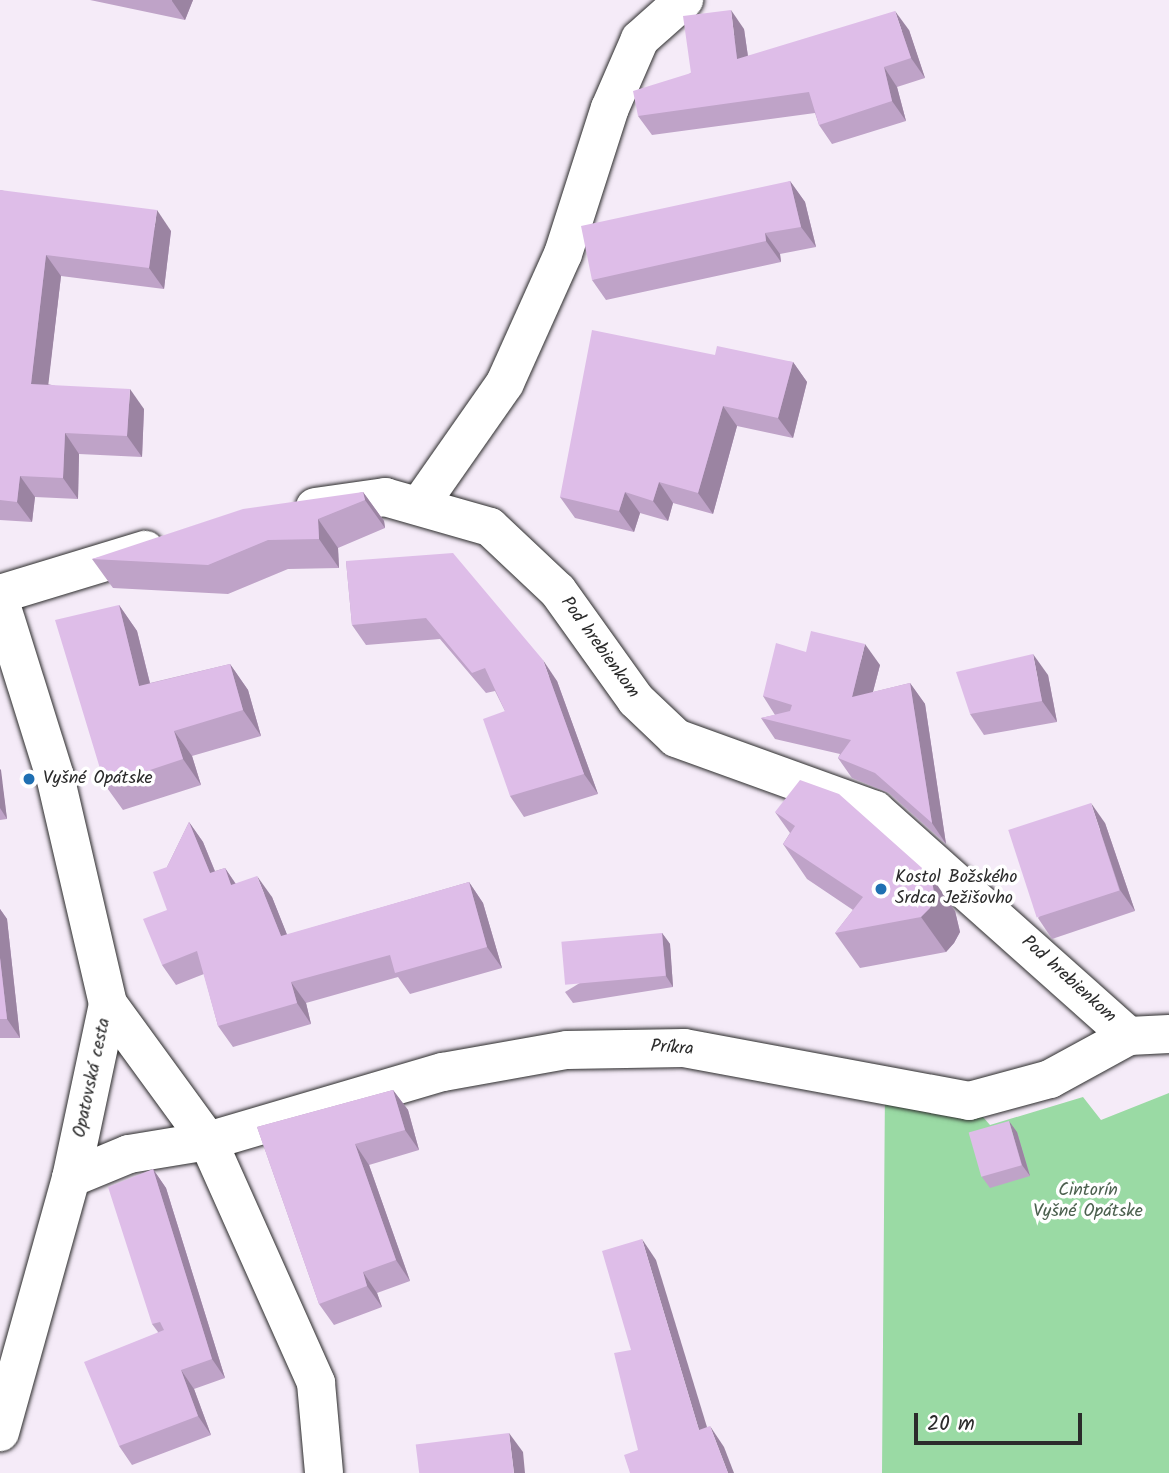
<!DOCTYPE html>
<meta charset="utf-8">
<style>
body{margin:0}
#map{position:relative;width:1169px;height:1473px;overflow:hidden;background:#f5ebf8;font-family:Kalam,sans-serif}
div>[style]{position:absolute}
.green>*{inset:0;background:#9adaa4}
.roads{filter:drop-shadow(0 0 2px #2b2b2b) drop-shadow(0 0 2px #2b2b2b)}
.minor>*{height:38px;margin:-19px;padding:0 19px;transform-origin:19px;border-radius:19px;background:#fff}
.wall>*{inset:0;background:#bfa3c8}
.shaded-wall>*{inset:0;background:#9b84a2}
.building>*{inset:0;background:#debde8;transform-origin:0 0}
.dots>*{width:19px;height:19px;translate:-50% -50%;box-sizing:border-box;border:4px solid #fff;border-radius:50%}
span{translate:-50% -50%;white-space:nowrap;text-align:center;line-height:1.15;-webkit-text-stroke:7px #fff;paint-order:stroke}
.street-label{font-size:18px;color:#2b2b2b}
.poi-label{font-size:18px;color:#2b2b2b}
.left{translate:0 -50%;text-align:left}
.park-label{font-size:18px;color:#4c604f}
.scale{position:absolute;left:914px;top:1413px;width:168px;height:32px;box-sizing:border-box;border:4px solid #2b2b2b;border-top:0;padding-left:9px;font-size:21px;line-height:24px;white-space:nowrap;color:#2b2b2b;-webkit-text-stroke:5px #fff;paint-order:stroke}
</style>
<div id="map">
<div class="green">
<i style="clip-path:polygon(885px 1086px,969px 1101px,990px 1125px,1083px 1097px,1101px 1120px,1169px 1093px,1169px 1473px,882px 1473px)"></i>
</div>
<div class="roads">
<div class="minor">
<i style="left:421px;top:503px;width:146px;rotate:-55deg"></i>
<i style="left:505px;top:383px;width:141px;rotate:-65.8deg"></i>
<i style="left:563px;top:254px;width:153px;rotate:-72.2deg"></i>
<i style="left:610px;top:108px;width:75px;rotate:-66.5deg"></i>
<i style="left:640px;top:39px;width:59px;rotate:-41.6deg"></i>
<i style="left:315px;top:507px;width:71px;rotate:-8.1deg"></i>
<i style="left:385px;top:497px;width:109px;rotate:15.9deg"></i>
<i style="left:490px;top:527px;width:93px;rotate:43.3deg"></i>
<i style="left:558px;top:591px;width:134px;rotate:54.4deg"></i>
<i style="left:636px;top:700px;width:55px;rotate:43.5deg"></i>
<i style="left:676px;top:738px;width:212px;rotate:19.9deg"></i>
<i style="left:875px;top:810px;width:340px;rotate:41.7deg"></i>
<i style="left:0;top:594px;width:152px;rotate:-16.9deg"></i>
<i style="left:0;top:601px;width:183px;rotate:72.6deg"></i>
<i style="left:55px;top:776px;width:234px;rotate:76.9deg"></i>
<i style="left:108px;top:1004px;width:178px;rotate:102deg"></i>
<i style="left:71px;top:1178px;width:264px;rotate:105.6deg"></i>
<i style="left:108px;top:1004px;width:170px;rotate:53.9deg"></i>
<i style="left:208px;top:1141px;width:265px;rotate:65.9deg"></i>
<i style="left:316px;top:1383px;width:90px;rotate:84.9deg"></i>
<i style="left:71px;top:1178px;width:63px;rotate:-22.5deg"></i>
<i style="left:129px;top:1154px;width:80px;rotate:-9.3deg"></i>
<i style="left:208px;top:1141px;width:245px;rotate:-16.4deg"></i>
<i style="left:443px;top:1072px;width:126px;rotate:-10.1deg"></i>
<i style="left:567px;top:1050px;width:117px;rotate:-1deg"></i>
<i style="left:684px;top:1048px;width:290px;rotate:10.5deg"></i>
<i style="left:969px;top:1101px;width:84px;rotate:-15.2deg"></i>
<i style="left:1050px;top:1079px;width:90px;rotate:-28.6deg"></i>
<i style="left:1129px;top:1036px;width:40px;rotate:-2.9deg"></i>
</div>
</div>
<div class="wall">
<i style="clip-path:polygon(90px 0,193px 0,185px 20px)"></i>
<i style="clip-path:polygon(744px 29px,748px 56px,909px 30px,925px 78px,897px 87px,906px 121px,832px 144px,819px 125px,815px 113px,652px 135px,638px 116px)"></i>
<i style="clip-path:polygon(790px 181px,805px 202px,816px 247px,780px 254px,781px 262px,606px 300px,592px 280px)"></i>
<i style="clip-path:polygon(0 190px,171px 231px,164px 289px,61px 276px,48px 384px,144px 409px,142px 457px,79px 454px,78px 499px,35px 497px,32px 522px,0 520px)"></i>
<i style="clip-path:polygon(715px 355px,793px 362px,807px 382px,793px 438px,737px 426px,713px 514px,673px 503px,668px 521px,640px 513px,634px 532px,575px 518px,560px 497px)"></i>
<i style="clip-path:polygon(363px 492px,384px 521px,385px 528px,338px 548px,339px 568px,288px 569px,228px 594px,113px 588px,92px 559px)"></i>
<i style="clip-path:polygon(346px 561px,557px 681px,598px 794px,524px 817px,510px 796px,505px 711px,495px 691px,486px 693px,440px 639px,366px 645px,352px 625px)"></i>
<i style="clip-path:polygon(119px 605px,137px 631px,150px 683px,230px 664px,248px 690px,261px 736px,192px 756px,201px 785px,123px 810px,105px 785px)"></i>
<i style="clip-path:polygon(806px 652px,880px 665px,873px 692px,910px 683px,925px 704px,946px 844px,889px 793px,852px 778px,838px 758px,840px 754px,775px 739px,761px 718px,775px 715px,763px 696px)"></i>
<i style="clip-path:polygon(1048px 675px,1057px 722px,984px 735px,970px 714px)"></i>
<i style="clip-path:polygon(0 769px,7px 819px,0 820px)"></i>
<i style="clip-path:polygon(775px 812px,955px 911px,960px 932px,954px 943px,946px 952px,860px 968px,835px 933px,853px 910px,807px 879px,783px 844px,790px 833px)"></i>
<i style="clip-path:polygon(189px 822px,203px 842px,215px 871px,225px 868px,236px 884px,272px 897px,287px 935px,469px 882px,483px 903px,502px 968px,410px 994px,398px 977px,306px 1003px,311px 1024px,233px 1047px,218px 1026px,204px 974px,176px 985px,162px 965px,167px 910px,167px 867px)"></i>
<i style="clip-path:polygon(1105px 823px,1135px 911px,1052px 939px,1038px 918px)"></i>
<i style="clip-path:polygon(0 909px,7px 919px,20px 1038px,0 1038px)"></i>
<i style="clip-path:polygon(662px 933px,670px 944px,673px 987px,573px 1003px,565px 992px)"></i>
<i style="clip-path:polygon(393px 1090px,408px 1110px,419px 1150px,369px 1165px,410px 1281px,377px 1293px,382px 1307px,334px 1325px,319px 1304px,257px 1127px)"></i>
<i style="clip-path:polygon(1017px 1132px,1030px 1176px,990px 1188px,982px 1177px)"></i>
<i style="clip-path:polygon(153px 1169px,166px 1188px,225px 1378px,194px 1389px,211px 1435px,132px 1465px,119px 1446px,158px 1332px,152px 1324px)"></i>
</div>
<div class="shaded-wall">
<i style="clip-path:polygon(172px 0,193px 0,185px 20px,172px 1px)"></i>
<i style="clip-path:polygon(731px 10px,744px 29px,751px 78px,737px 59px)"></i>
<i style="clip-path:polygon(895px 11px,909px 30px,925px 78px,911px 58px)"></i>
<i style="clip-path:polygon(884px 67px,897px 87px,906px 121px,892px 101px)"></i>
<i style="clip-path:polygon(790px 181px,805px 202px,816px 247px,801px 227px)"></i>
<i style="clip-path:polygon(157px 210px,171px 231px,164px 289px,149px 268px)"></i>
<i style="clip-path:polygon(765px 233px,780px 254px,781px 262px,766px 241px)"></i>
<i style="clip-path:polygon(46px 255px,61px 276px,46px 404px,31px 384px)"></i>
<i style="clip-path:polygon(793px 362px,807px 382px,793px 438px,778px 418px)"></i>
<i style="clip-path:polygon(130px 389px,144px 409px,142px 457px,127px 436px)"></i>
<i style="clip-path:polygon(723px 406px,737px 426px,713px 514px,698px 493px)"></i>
<i style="clip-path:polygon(65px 433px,79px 454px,78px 499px,63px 478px)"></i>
<i style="clip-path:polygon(20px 476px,35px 497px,32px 522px,17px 502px)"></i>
<i style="clip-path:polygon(659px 482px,673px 503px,668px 521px,653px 501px)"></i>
<i style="clip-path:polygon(363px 492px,384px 521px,385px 528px,365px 500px)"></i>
<i style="clip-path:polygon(625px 492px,640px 513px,634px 532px,619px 511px)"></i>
<i style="clip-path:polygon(318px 519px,338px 548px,339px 568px,319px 539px)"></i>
<i style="clip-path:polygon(119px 605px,137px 631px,157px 712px,139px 686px)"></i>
<i style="clip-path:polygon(865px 644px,880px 665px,866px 718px,852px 697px)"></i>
<i style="clip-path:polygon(1033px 654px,1048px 675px,1057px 722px,1042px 701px)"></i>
<i style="clip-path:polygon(543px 660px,557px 681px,598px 794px,584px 774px)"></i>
<i style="clip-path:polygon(230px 664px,248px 690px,261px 736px,243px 710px)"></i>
<i style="clip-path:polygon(910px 683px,925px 704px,946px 844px,932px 823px)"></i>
<i style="clip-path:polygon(174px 731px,192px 756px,201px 785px,183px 759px)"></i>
<i style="clip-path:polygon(0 769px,1px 770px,7px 819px,0 808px)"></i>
<i style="clip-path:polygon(1091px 803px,1105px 823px,1135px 911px,1120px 890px)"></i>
<i style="clip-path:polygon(189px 822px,203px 842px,224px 894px,210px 873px)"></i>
<i style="clip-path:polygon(225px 868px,239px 889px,231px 885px)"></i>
<i style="clip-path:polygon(257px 876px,272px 897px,296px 957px,281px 936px)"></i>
<i style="clip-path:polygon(931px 876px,955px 911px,960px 932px,954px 943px,946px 952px,921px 917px)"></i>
<i style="clip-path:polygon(469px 882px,483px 903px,502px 968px,487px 947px)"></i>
<i style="clip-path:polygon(0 909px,7px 919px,20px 1038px,7px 1019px,0 958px)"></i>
<i style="clip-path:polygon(662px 933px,670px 944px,673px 987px,666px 976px)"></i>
<i style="clip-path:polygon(291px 982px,306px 1003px,311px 1024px,297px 1003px)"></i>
<i style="clip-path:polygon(393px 1090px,408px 1110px,419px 1150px,405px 1130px)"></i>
<i style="clip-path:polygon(1009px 1121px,1017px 1132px,1030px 1176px,1022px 1165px)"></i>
<i style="clip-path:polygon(355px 1144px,369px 1165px,410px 1281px,396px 1260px)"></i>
<i style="clip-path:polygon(153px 1169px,166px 1188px,225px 1378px,212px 1359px)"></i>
<i style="clip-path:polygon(642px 1239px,656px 1260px,714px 1450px,699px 1430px)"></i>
<i style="clip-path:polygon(363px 1272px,377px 1293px,382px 1307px,367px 1286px)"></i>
<i style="clip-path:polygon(181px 1370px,194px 1389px,211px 1435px,198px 1416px)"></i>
<i style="clip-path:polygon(710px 1426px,724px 1447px,734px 1473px,728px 1473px)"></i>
<i style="clip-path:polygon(509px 1433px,523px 1452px,525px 1473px,514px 1473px)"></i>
</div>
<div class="building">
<i style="clip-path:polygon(731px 10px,737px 59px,895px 11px,911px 58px,884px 67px,892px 101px,819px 125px,809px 92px,638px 116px,633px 91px,691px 73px,683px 16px)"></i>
<i style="clip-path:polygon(790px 181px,801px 227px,765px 233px,766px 241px,592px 280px,581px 226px)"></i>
<i style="clip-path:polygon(0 190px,157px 210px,149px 268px,46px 255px,31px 384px,130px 389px,127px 436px,65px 433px,63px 478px,20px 476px,17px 502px,0 500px)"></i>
<i style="clip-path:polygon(592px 330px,715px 355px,717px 346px,793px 362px,778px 418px,723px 406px,698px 493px,659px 482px,653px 501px,625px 492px,619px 511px,560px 497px)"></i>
<i style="clip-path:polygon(363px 492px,365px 500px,318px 519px,319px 539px,268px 540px,208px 565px,92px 559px,243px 509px)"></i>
<i style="clip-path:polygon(453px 553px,543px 660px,584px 774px,510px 796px,483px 719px,505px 711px,485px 668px,472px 673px,426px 618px,352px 625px,346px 561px)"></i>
<i style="clip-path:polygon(119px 605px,139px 686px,230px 664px,243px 710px,174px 731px,183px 759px,105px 785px,55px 620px)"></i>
<i style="clip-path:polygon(811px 631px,865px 644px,852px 697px,910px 683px,932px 823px,875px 773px,838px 758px,851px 740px,761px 718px,790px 711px,792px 705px,763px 696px,776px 643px,806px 652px)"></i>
<i style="clip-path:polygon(1033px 654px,1042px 701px,970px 714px,956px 672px)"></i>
<i style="clip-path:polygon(800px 780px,839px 794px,931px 876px,935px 897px,930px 908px,921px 917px,835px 933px,863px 897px,783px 844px,795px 826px,775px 812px)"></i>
<i style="left:1091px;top:803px;width:92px;height:87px;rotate:72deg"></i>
<i style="clip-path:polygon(189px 822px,210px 873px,225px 868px,231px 885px,257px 876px,281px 936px,469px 882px,487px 947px,395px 973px,390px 955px,291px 982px,297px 1003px,218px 1026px,197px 951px,162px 965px,143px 919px,167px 910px,153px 872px,167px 867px)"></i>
<i style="left:662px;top:933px;width:43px;height:101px;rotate:85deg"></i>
<i style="clip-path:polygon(0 958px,7px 1019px,0 1019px)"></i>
<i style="clip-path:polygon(393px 1090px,405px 1130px,355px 1144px,396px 1260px,363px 1272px,367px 1286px,319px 1304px,257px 1127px)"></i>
<i style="left:1009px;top:1121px;width:46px;height:42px;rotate:74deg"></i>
<i style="clip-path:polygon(153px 1169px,212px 1359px,181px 1370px,198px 1416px,119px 1446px,84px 1362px,164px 1330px,160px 1322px,152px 1324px,108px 1187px)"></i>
<i style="clip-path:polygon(642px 1239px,699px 1430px,710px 1426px,728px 1473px,630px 1473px,624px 1455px,638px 1450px,614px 1353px,631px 1350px,602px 1251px)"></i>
<i style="left:509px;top:1433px;width:40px;height:94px;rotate:83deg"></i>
</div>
<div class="dots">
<i style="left:29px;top:779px;background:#1f6fb2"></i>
<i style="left:881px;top:889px;background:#1f6fb2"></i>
</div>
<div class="street-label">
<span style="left:599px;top:648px;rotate:54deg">Pod hrebienkom</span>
<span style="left:1068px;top:980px;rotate:42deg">Pod hrebienkom</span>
<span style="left:672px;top:1049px;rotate:4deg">Príkra</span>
<span style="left:93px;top:1078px;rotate:-78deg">Opatovská cesta</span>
</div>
<div class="poi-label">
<span class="left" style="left:43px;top:779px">Vyšné Opátske</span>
<span class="left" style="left:895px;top:889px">Kostol Božského<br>Srdca Ježišovho</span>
</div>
<div class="park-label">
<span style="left:1088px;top:1202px">Cintorín<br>Vyšné Opátske</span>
</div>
<div class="scale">20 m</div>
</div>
